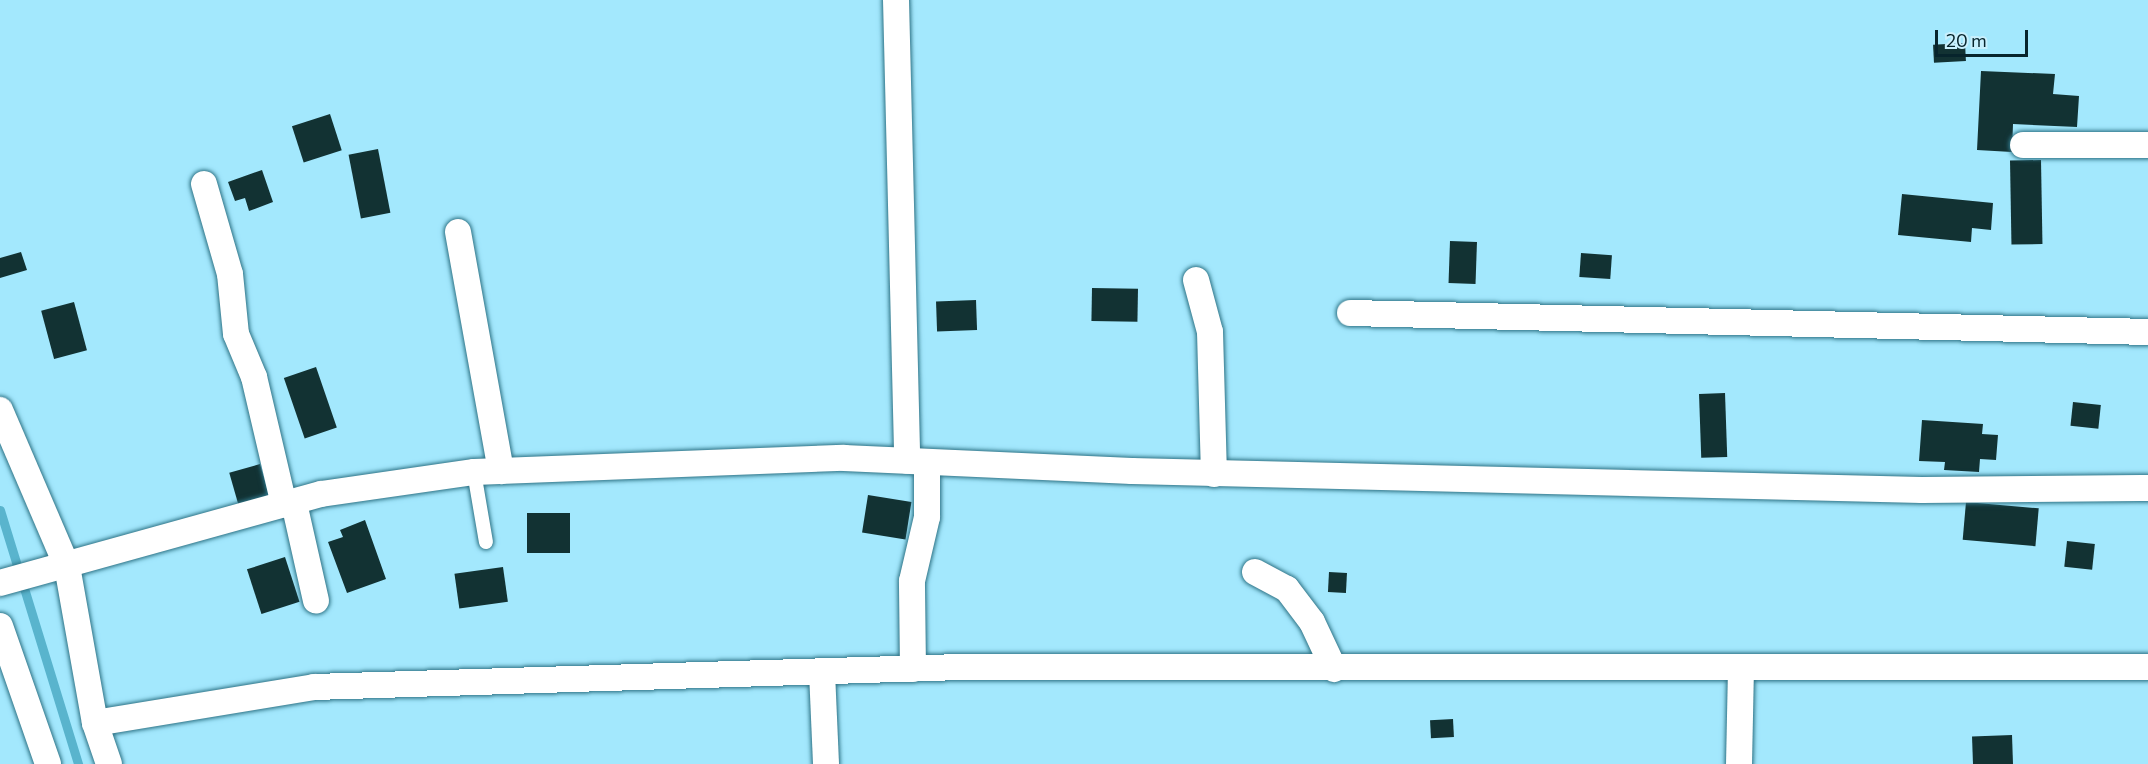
<!DOCTYPE html>
<style>
body{margin:0}
#map{position:relative;width:2148px;height:764px;overflow:hidden;background:#a3e8fd;font-family:Commissioner,sans-serif}
div>[style]{position:absolute}
.stream>*{height:9px;margin:-4.5px;padding:0 4.5px;transform-origin:4.5px;border-radius:4.5px;background:#59b4cd}
.building>*{inset:0;background:#123233;transform-origin:0 0}
.roads{filter:drop-shadow(0 0 2px #2e7386) drop-shadow(0 0 2px #2e7386)}
.lane>*{height:14px;margin:-7px;padding:0 7px;transform-origin:7px;border-radius:7px;background:#fff}
.street>*{height:26px;margin:-13px;padding:0 13px;transform-origin:13px;border-radius:13px;background:#fff}
span{translate:-50% -50%;white-space:nowrap;text-align:center;line-height:1.15;-webkit-text-stroke:6px #c9f0fd;paint-order:stroke}
.scale{position:absolute;left:1935px;top:30px;width:93px;height:27px;box-sizing:border-box;border:3px solid #07242c;border-top:0;padding-left:8px;font-size:18px;line-height:21px;white-space:nowrap;color:#07242c;-webkit-text-stroke:4px #c9f0fd;paint-order:stroke}
</style>
<div id="map">
<div class="stream">
<i style="left:0;top:510px;width:266px;rotate:72.9deg"></i>
</div>
<div class="building">
<i style="left:1965px;top:43px;width:18px;height:32px;rotate:87deg"></i>
<i style="clip-path:polygon(1981px 71px,2055px 74px,2053px 94px,2079px 96px,2077px 127px,2013px 124px,2012px 152px,1977px 150px)"></i>
<i style="left:330px;top:114px;width:38px;height:40px;rotate:72deg"></i>
<i style="left:378px;top:149px;width:65px;height:30px;rotate:79deg"></i>
<i style="left:2041px;top:160px;width:84px;height:31px;rotate:89deg"></i>
<i style="clip-path:polygon(262px 170px,273px 202px,249px 211px,245px 198px,235px 201px,228px 182px)"></i>
<i style="clip-path:polygon(1902px 194px,1993px 203px,1991px 230px,1972px 228px,1971px 242px,1898px 235px)"></i>
<i style="left:1450px;top:241px;width:27px;height:42px;rotate:2deg"></i>
<i style="clip-path:polygon(21px 252px,27px 270px,0 278px,0 258px)"></i>
<i style="left:1581px;top:253px;width:31px;height:24px;rotate:4deg"></i>
<i style="left:1092px;top:288px;width:46px;height:33px;rotate:1deg"></i>
<i style="left:976px;top:300px;width:30px;height:40px;rotate:88deg"></i>
<i style="left:74px;top:302px;width:50px;height:34px;rotate:75deg"></i>
<i style="left:316px;top:367px;width:64px;height:34px;rotate:71deg"></i>
<i style="left:1725px;top:393px;width:64px;height:26px;rotate:88deg"></i>
<i style="left:2073px;top:402px;width:28px;height:24px;rotate:6deg"></i>
<i style="clip-path:polygon(1922px 420px,1983px 424px,1982px 434px,1998px 435px,1996px 460px,1980px 459px,1979px 472px,1944px 470px,1945px 462px,1919px 461px)"></i>
<i style="left:260px;top:464px;width:33px;height:32px;rotate:74deg"></i>
<i style="left:868px;top:495px;width:44px;height:38px;rotate:9deg"></i>
<i style="left:1966px;top:502px;width:73px;height:38px;rotate:5deg"></i>
<i style="left:527px;top:513px;width:43px;height:40px"></i>
<i style="clip-path:polygon(365px 520px,386px 579px,347px 593px,328px 542px,343px 537px,340px 530px)"></i>
<i style="left:2067px;top:541px;width:28px;height:26px;rotate:6deg"></i>
<i style="left:285px;top:557px;width:47px;height:40px;rotate:72deg"></i>
<i style="left:503px;top:567px;width:35px;height:49px;rotate:82deg"></i>
<i style="left:1329px;top:572px;width:18px;height:20px;rotate:3deg"></i>
<i style="left:1453px;top:719px;width:18px;height:23px;rotate:87deg"></i>
<i style="left:2012px;top:735px;width:29px;height:40px;rotate:88deg"></i>
</div>
<div class="roads">
<div class="lane">
<i style="left:474px;top:472px;width:71px;rotate:80.3deg"></i>
</div>
<div class="street">
<i style="left:896px;top:0;width:461px;rotate:88.6deg"></i>
<i style="left:2023px;top:145px;width:125px"></i>
<i style="left:204px;top:184px;width:94px;rotate:73.9deg"></i>
<i style="left:230px;top:274px;width:60px;rotate:84.3deg"></i>
<i style="left:236px;top:334px;width:47px;rotate:67.3deg"></i>
<i style="left:254px;top:377px;width:131px;rotate:76.8deg"></i>
<i style="left:458px;top:232px;width:243px;rotate:79.8deg"></i>
<i style="left:1196px;top:280px;width:54px;rotate:74.9deg"></i>
<i style="left:1210px;top:332px;width:142px;rotate:88.4deg"></i>
<i style="left:1350px;top:313px;width:798px;rotate:1.36deg"></i>
<i style="left:0;top:410px;width:170px;rotate:66.8deg"></i>
<i style="left:67px;top:566px;width:159px;rotate:79.9deg"></i>
<i style="left:95px;top:723px;width:43px;rotate:71.1deg"></i>
<i style="left:294px;top:503px;width:100px;rotate:77.3deg"></i>
<i style="left:1255px;top:572px;width:36px;rotate:28deg"></i>
<i style="left:1287px;top:589px;width:41px;rotate:52.9deg"></i>
<i style="left:1312px;top:622px;width:52px;rotate:64.9deg"></i>
<i style="left:0;top:583px;width:333px;rotate:-15.5deg"></i>
<i style="left:321px;top:494px;width:155px;rotate:-8.2deg"></i>
<i style="left:474px;top:472px;width:370px;rotate:-2.2deg"></i>
<i style="left:844px;top:458px;width:288px;rotate:2.6deg"></i>
<i style="left:1132px;top:471px;width:790px;rotate:1.38deg"></i>
<i style="left:1922px;top:490px;width:226px;rotate:-0.5deg"></i>
<i style="left:0;top:626px;width:146px;rotate:70.8deg"></i>
<i style="left:913px;top:669px;width:88px;rotate:-90.7deg"></i>
<i style="left:912px;top:581px;width:66px;rotate:-76.8deg"></i>
<i style="left:927px;top:517px;width:55px;rotate:-90deg"></i>
<i style="left:822px;top:672px;width:92px;rotate:87.5deg"></i>
<i style="left:95px;top:723px;width:222px;rotate:-9.3deg"></i>
<i style="left:314px;top:687px;width:646px;rotate:-1.77deg"></i>
<i style="left:960px;top:667px;width:1188px"></i>
<i style="left:1739px;top:764px;width:95px;rotate:-88.8deg"></i>
</div>
</div>
<div class="scale">20 m</div>
</div>
